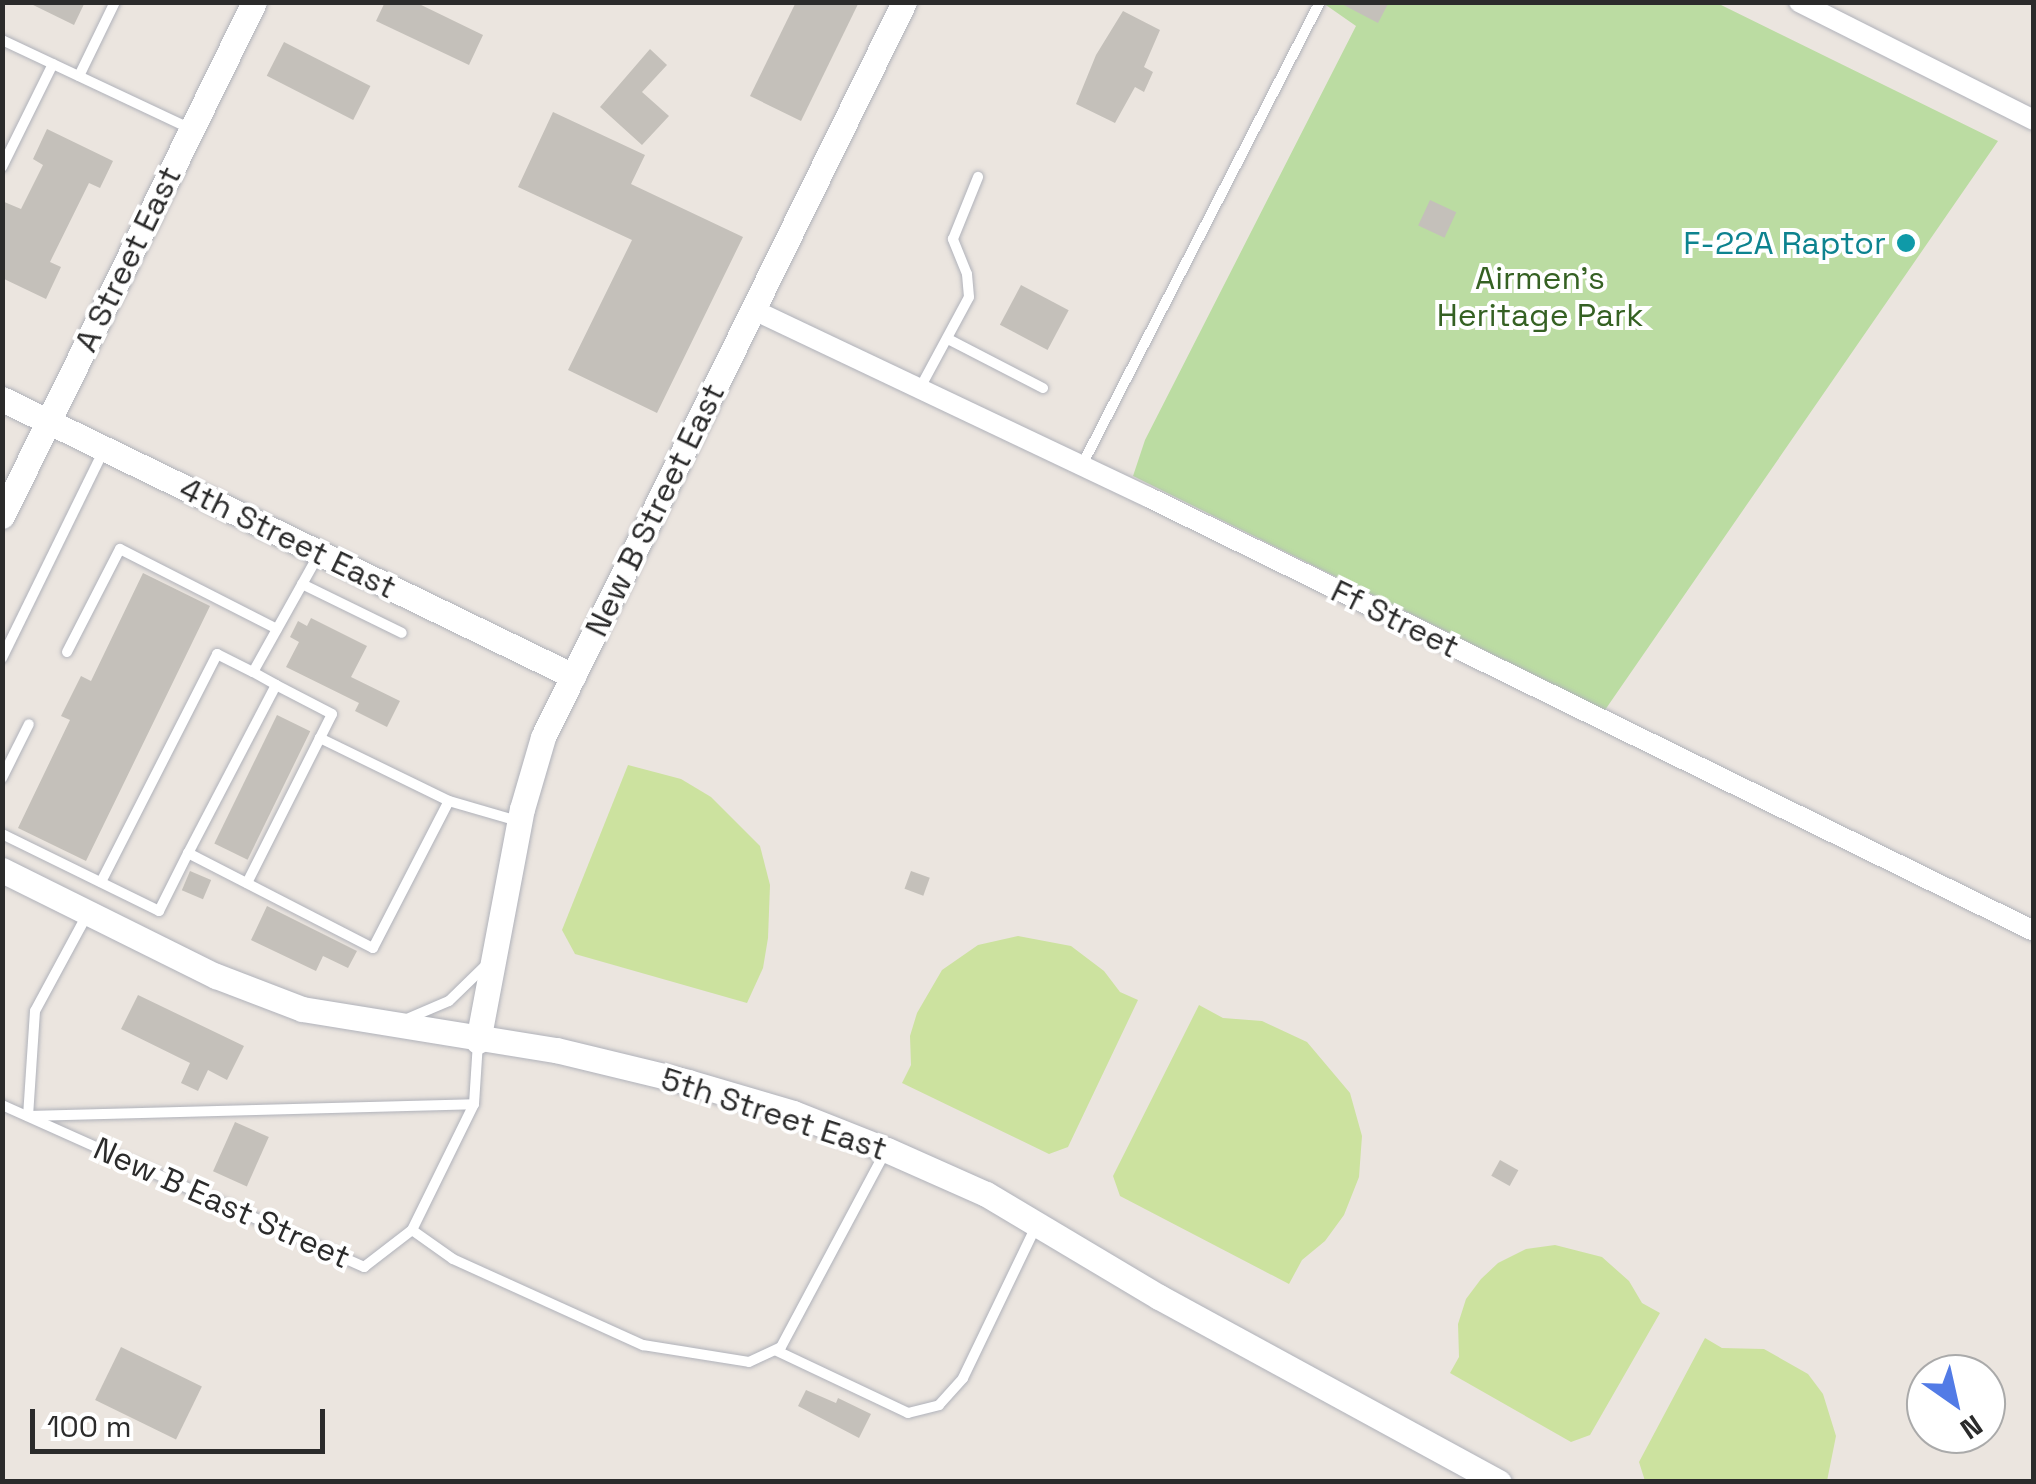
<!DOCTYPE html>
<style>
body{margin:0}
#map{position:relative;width:2036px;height:1484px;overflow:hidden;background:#ebe5df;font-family:"Space Grotesk",sans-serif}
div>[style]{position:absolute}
.green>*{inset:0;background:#bbdca2}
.pitch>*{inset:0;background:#cce29f}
.building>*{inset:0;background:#c4c0ba;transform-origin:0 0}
.roads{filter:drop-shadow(0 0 2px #b0b2ba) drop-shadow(0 0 2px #b0b2ba)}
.service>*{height:10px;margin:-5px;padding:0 5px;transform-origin:5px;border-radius:5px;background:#fff}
.minor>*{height:20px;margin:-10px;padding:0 10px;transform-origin:10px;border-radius:10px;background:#fff}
.tertiary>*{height:25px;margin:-12.5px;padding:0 12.5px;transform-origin:12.5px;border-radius:12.5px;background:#fff}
.dots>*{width:28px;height:28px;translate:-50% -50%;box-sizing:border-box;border:5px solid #fff;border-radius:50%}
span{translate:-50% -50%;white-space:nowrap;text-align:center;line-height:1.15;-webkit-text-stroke:8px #fff;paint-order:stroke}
.culture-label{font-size:32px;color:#0d838f}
.right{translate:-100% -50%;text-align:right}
.street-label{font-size:32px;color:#2b2b2b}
.park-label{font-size:32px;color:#356123}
.frame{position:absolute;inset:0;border:5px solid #2b2b2b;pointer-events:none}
.north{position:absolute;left:1906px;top:1354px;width:100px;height:100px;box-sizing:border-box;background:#fff;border:2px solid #aaa;border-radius:50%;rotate:146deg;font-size:28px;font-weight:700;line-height:40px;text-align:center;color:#2b2b2b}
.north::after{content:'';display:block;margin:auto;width:35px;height:45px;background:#527be6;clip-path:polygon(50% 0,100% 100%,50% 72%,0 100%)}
.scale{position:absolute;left:30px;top:1409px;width:295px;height:45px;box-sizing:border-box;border:5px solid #2b2b2b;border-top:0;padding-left:12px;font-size:30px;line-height:35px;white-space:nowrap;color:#2b2b2b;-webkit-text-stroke:8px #fff;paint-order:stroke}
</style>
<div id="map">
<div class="green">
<i style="clip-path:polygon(1323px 3px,1717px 3px,1998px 141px,1605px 710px,1133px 476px,1145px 440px,1356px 26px)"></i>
</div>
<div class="pitch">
<i style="clip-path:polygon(628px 765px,681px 779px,711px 797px,760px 846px,770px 885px,768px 938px,763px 968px,747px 1003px,575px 954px,562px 930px)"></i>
<i style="clip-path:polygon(1018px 936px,1071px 946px,1104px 971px,1120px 992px,1138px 1000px,1068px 1147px,1049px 1154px,902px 1083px,911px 1065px,910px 1036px,917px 1013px,942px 970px,978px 945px)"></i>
<i style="clip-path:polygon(1199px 1005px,1223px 1018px,1262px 1021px,1307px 1042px,1350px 1093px,1362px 1136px,1359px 1177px,1344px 1215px,1325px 1241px,1302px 1260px,1289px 1284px,1120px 1196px,1113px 1176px)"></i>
<i style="clip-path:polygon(1555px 1245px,1602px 1257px,1629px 1281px,1642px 1303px,1660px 1313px,1590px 1435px,1571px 1442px,1450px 1373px,1459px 1357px,1458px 1324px,1466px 1299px,1481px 1279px,1498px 1263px,1526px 1249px)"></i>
<i style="clip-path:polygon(1705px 1338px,1722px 1348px,1764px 1349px,1808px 1374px,1823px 1394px,1836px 1436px,1827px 1481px,1645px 1481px,1639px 1462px)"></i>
</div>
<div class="building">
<i style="clip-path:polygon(27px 2px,85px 2px,74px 25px)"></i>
<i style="clip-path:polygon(385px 2px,415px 2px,483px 35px,469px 65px,376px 21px)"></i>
<i style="clip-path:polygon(796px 2px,859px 2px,801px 121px,750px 96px)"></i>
<i style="clip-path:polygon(1338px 2px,1389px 2px,1378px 23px)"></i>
<i style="clip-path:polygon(1123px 11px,1160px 30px,1144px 67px,1153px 72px,1144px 92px,1135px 87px,1115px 123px,1076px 104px,1096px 55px)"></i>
<i style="left:284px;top:42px;width:97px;height:38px;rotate:27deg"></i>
<i style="clip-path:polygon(650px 49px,667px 65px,642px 92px,669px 116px,642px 145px,600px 107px)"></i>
<i style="clip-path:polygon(553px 112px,645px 155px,631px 184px,743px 237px,657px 413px,568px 370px,632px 240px,518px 187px)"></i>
<i style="clip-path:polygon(47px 129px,113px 161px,100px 188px,89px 183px,50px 262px,61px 267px,46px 299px,2px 278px,2px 201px,21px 209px,43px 165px,33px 159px)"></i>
<i style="left:1430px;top:200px;width:29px;height:28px;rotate:25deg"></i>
<i style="left:1021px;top:285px;width:54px;height:45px;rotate:28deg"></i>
<i style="clip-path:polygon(143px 573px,210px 606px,86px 861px,18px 828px,70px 720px,61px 716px,81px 676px,91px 681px)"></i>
<i style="clip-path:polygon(311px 618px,367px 646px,351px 677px,400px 701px,387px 727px,355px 711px,359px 703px,286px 667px,299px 642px,290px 637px,298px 621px,307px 626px)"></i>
<i style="left:277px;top:715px;width:37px;height:143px;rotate:26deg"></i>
<i style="left:190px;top:871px;width:23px;height:21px;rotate:23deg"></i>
<i style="left:911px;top:871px;width:20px;height:19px;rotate:20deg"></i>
<i style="clip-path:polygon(267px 906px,357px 951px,348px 968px,323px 956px,316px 971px,251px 940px)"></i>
<i style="clip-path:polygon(138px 995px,244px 1046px,227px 1080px,208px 1070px,198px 1091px,181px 1083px,190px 1063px,121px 1029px)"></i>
<i style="left:235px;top:1122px;width:37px;height:54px;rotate:24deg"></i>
<i style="left:1500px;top:1160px;width:21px;height:18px;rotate:29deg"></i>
<i style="left:121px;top:1347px;width:90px;height:59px;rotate:26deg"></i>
<i style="clip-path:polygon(806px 1390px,836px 1403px,838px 1398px,871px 1414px,859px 1438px,798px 1406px)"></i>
</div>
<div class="roads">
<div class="service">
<i style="left:2px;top:40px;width:209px;rotate:25.2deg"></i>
<i style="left:79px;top:76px;width:82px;rotate:-64.1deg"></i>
<i style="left:2px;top:167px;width:115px;rotate:-63.7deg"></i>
<i style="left:948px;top:339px;width:107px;rotate:27.3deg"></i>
<i style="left:920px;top:388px;width:103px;rotate:-61.7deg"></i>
<i style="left:969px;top:297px;width:23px;rotate:-95deg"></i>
<i style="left:967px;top:274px;width:38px;rotate:-112deg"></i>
<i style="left:953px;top:239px;width:67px;rotate:-68deg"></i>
<i style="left:1082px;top:465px;width:521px;rotate:-62.8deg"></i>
<i style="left:319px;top:554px;width:135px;rotate:119.2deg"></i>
<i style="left:253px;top:672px;width:26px;rotate:29deg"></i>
<i style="left:276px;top:685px;width:190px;rotate:117.6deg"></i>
<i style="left:188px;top:853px;width:208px;rotate:27.2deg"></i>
<i style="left:373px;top:948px;width:165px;rotate:-62.7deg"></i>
<i style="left:449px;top:801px;width:144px;rotate:-154deg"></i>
<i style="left:302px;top:584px;width:111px;rotate:26.1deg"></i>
<i style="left:67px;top:652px;width:116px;rotate:-62.8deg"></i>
<i style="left:120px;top:549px;width:176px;rotate:27deg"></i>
<i style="left:2px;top:658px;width:232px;rotate:-63.9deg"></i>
<i style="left:2px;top:778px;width:60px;rotate:-63.4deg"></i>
<i style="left:449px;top:801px;width:72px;rotate:16.2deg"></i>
<i style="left:2px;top:834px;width:175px;rotate:26.1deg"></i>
<i style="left:159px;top:911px;width:65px;rotate:-63.4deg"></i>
<i style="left:101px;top:882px;width:256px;rotate:-63deg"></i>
<i style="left:217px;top:654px;width:40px;rotate:26.6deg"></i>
<i style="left:247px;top:883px;width:189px;rotate:-63.3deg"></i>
<i style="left:332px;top:714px;width:63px;rotate:-152.6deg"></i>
<i style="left:88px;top:913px;width:111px;rotate:118.4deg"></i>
<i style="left:35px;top:1011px;width:105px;rotate:93.8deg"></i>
<i style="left:28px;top:1116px;width:446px;rotate:-1.5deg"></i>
<i style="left:409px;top:1018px;width:43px;rotate:-23deg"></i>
<i style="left:449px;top:1001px;width:49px;rotate:-44.2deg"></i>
<i style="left:2px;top:1105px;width:397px;rotate:24.1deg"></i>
<i style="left:364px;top:1267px;width:61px;rotate:-37.6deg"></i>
<i style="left:412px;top:1230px;width:140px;rotate:-63.8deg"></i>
<i style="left:474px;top:1104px;width:62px;rotate:-86.3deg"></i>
<i style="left:412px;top:1230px;width:50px;rotate:35.3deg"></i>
<i style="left:453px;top:1259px;width:209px;rotate:24.4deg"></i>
<i style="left:643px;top:1345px;width:107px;rotate:9.1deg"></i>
<i style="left:749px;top:1362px;width:35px;rotate:-25deg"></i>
<i style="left:781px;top:1347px;width:221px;rotate:-61.9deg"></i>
<i style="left:777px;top:1351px;width:145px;rotate:25.3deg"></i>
<i style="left:908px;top:1413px;width:32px;rotate:-14deg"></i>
<i style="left:939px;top:1405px;width:36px;rotate:-48deg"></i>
<i style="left:963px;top:1378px;width:171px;rotate:-64.3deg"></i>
</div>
<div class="minor">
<i style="left:1799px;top:2px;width:263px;rotate:26.7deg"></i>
<i style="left:754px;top:310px;width:436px;rotate:25.4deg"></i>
<i style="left:1148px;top:497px;width:987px;rotate:26.1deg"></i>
</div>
<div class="tertiary">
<i style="left:2px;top:399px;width:635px;rotate:25.88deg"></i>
<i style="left:2px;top:516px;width:572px;rotate:-63.88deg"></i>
<i style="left:2px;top:870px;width:239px;rotate:26.4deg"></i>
<i style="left:216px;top:976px;width:92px;rotate:21deg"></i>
<i style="left:302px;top:1009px;width:257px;rotate:9.2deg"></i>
<i style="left:556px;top:1050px;width:136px;rotate:13.6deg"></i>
<i style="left:688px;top:1082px;width:109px;rotate:16.4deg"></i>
<i style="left:793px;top:1113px;width:101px;rotate:21.5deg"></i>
<i style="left:887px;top:1150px;width:108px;rotate:24deg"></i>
<i style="left:986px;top:1194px;width:201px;rotate:30.8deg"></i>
<i style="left:1159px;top:1297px;width:387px;rotate:28.6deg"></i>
<i style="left:478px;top:1041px;width:236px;rotate:-79.3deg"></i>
<i style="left:522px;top:809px;width:75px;rotate:-73.7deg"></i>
<i style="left:543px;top:737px;width:819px;rotate:-63.84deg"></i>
</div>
</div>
<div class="dots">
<i style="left:1906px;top:243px;background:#0f9aa8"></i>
</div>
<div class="culture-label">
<span class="right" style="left:1886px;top:243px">F-22A Raptor</span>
</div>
<div class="street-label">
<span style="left:128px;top:259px;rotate:-64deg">A Street East</span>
<span style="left:655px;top:510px;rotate:-64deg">New B Street East</span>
<span style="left:288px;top:538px;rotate:26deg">4th Street East</span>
<span style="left:1395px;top:619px;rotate:26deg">Ff Street</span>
<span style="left:774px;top:1114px;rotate:18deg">5th Street East</span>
<span style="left:222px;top:1203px;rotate:24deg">New B East Street</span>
</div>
<div class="park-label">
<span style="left:1540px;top:297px">Airmen's<br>Heritage Park</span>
</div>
<div class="frame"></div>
<div class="north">N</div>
<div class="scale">100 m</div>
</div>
